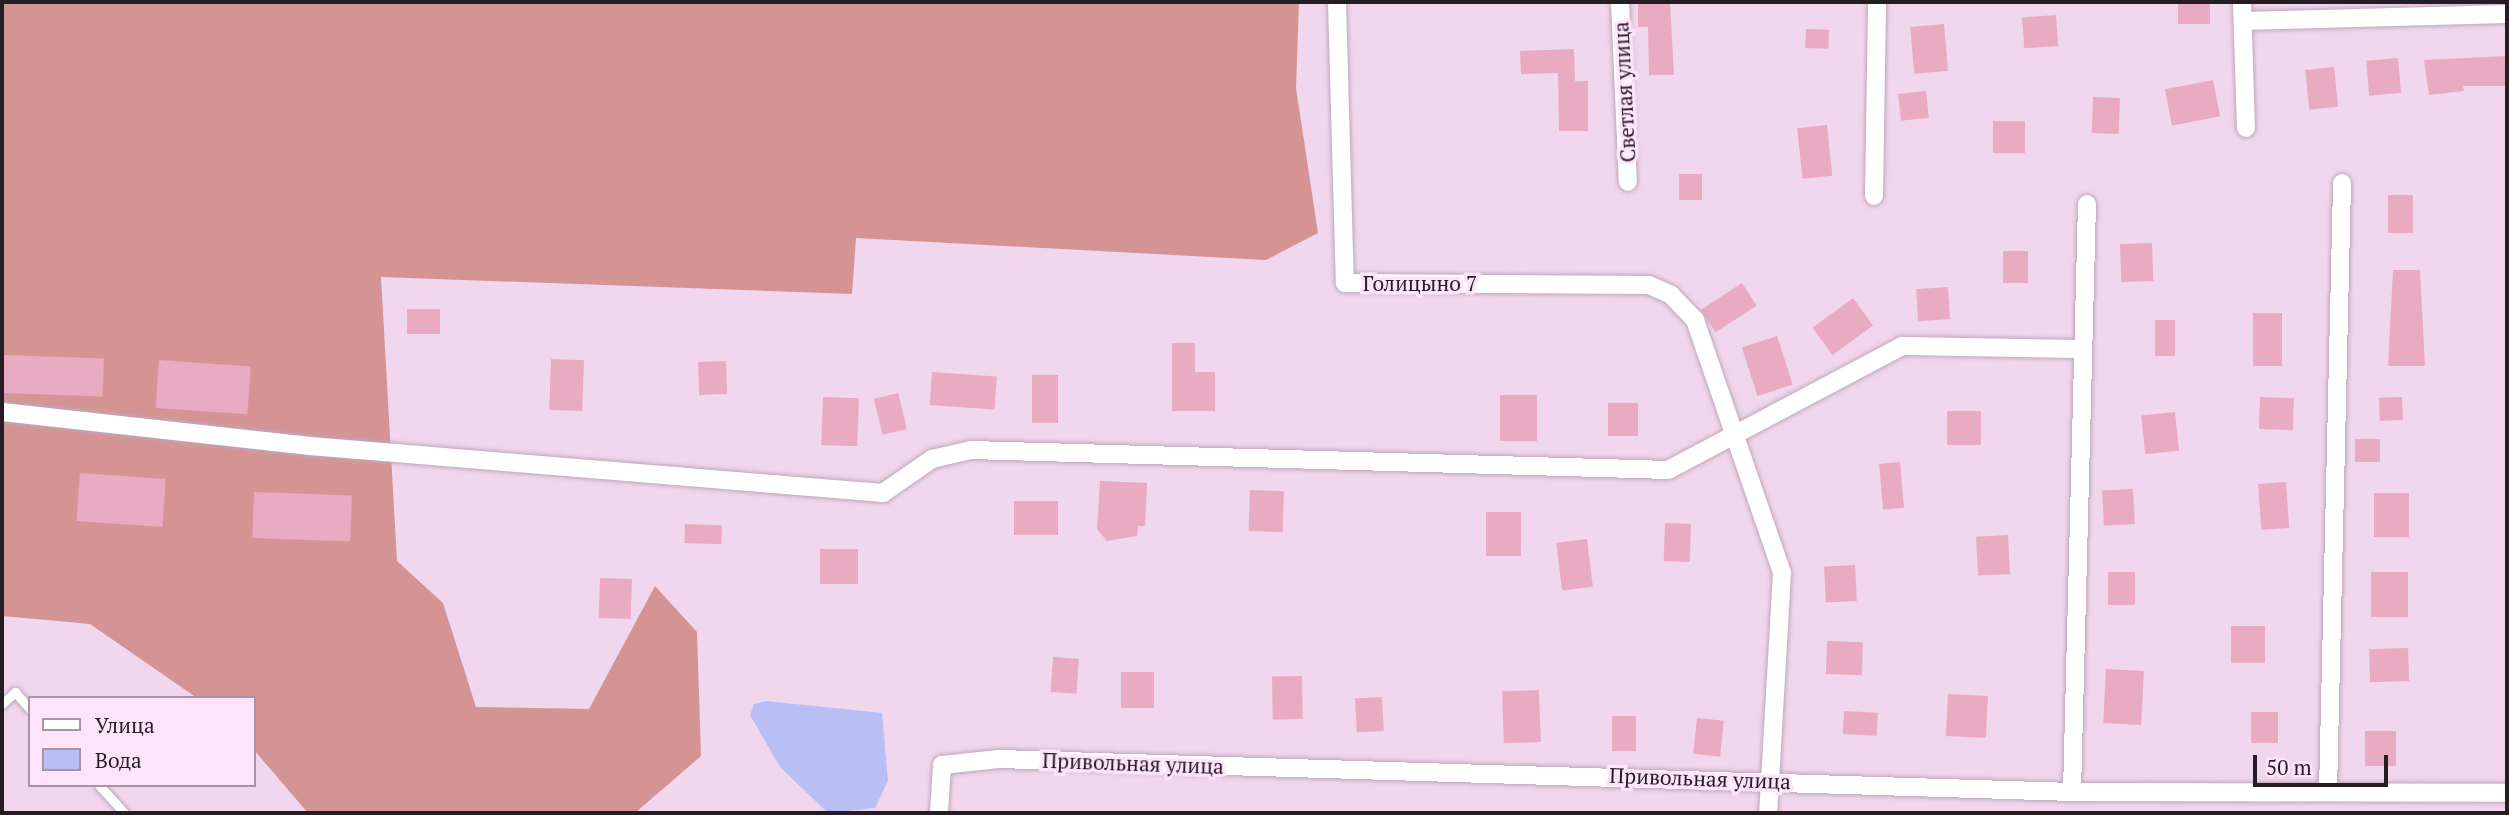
<!DOCTYPE html>
<meta charset="utf-8">
<style>
body{margin:0}
#map{position:relative;width:2509px;height:815px;overflow:hidden;background:#f1d7ed;font-family:"PT Serif",serif}
div>[style]{position:absolute}
.forest>*{inset:0;background:#d59494}
.water>*{inset:0;background:#b9bef5}
.building>*{inset:0;background:#e9abc2;transform-origin:0 0}
.roads{filter:drop-shadow(0 0 2px #bfa7bc) drop-shadow(0 0 2px #bfa7bc)}
.lane>*{height:9px;margin:-4.5px;padding:0 4.5px;transform-origin:4.5px;border-radius:4.5px;background:#fff}
.street>*{height:18px;margin:-9px;padding:0 9px;transform-origin:9px;border-radius:9px;background:#fff}
span{translate:-50% -50%;white-space:nowrap;text-align:center;line-height:1.15;-webkit-text-stroke:7px #fee4fb;paint-order:stroke}
.street-label{font-size:21px;color:#251c24}
.frame{position:absolute;inset:0;border:4px solid #251c24;pointer-events:none}
.legend{position:absolute;left:28px;top:696px;width:228px;height:91px;box-sizing:border-box;background:#fee4fb;border:2px solid #a794a5;margin:0;padding:9px 12px;list-style:none;font-size:21px;color:#251c24}
.legend li{display:flex;align-items:center;gap:14px;height:35px}
.legend b{width:35px;border:2px solid #a794a5}
.scale{position:absolute;left:2253px;top:755px;width:135px;height:32px;box-sizing:border-box;border:4px solid #251c24;border-top:0;padding-left:9px;font-size:21px;line-height:24px;white-space:nowrap;color:#251c24;-webkit-text-stroke:5px #fee4fb;paint-order:stroke}
</style>
<div id="map">
<div class="forest">
<i style="clip-path:polygon(2px 2px,1299px 2px,1296px 88px,1318px 233px,1266px 260px,856px 238px,852px 294px,381px 277px,397px 561px,443px 603px,476px 707px,589px 709px,655px 586px,697px 632px,701px 756px,635px 813px,308px 813px,254px 750px,254px 698px,197px 698px,90px 624px,2px 616px)"></i>
</div>
<div class="water">
<i style="clip-path:polygon(766px 701px,882px 713px,888px 781px,875px 808px,828px 813px,780px 767px,750px 715px,754px 704px)"></i>
</div>
<div class="building">
<i style="left:2178px;top:2px;width:32px;height:22px"></i>
<i style="clip-path:polygon(1670px 3px,1674px 75px,1649px 75px,1648px 27px,1638px 27px,1638px 4px)"></i>
<i style="left:2056px;top:15px;width:31px;height:34px;rotate:86deg"></i>
<i style="left:1944px;top:24px;width:47px;height:34px;rotate:85deg"></i>
<i style="left:1806px;top:29px;width:23px;height:19px;rotate:2deg"></i>
<i style="clip-path:polygon(1574px 49px,1575px 81px,1588px 81px,1588px 131px,1559px 131px,1558px 73px,1521px 74px,1520px 51px)"></i>
<i style="clip-path:polygon(2507px 56px,2507px 86px,2463px 86px,2464px 91px,2429px 95px,2424px 60px)"></i>
<i style="left:2398px;top:58px;width:35px;height:32px;rotate:85deg"></i>
<i style="left:2334px;top:67px;width:40px;height:29px;rotate:84deg"></i>
<i style="left:2213px;top:80px;width:37px;height:49px;rotate:79deg"></i>
<i style="left:1926px;top:91px;width:27px;height:28px;rotate:84deg"></i>
<i style="left:2093px;top:97px;width:27px;height:36px;rotate:2deg"></i>
<i style="left:1993px;top:121px;width:32px;height:32px"></i>
<i style="left:1827px;top:125px;width:51px;height:30px;rotate:84deg"></i>
<i style="left:1702px;top:174px;width:26px;height:23px;rotate:90deg"></i>
<i style="left:2388px;top:195px;width:25px;height:38px"></i>
<i style="left:2152px;top:243px;width:38px;height:32px;rotate:88deg"></i>
<i style="left:2003px;top:251px;width:25px;height:32px"></i>
<i style="clip-path:polygon(2393px 270px,2420px 270px,2425px 366px,2388px 366px)"></i>
<i style="left:1742px;top:283px;width:27px;height:49px;rotate:57deg"></i>
<i style="left:1948px;top:287px;width:32px;height:32px;rotate:86deg"></i>
<i style="left:1853px;top:298px;width:34px;height:50px;rotate:54deg"></i>
<i style="left:407px;top:309px;width:33px;height:25px"></i>
<i style="left:2253px;top:313px;width:29px;height:53px"></i>
<i style="left:2155px;top:320px;width:20px;height:36px"></i>
<i style="left:1777px;top:336px;width:51px;height:37px;rotate:72deg"></i>
<i style="clip-path:polygon(1172px 343px,1195px 343px,1195px 372px,1215px 372px,1215px 411px,1172px 411px)"></i>
<i style="left:4px;top:355px;width:100px;height:38px;rotate:2deg"></i>
<i style="left:551px;top:359px;width:33px;height:51px;rotate:2deg"></i>
<i style="left:159px;top:360px;width:92px;height:48px;rotate:4deg"></i>
<i style="left:726px;top:361px;width:33px;height:28px;rotate:88deg"></i>
<i style="left:932px;top:372px;width:65px;height:33px;rotate:4deg"></i>
<i style="left:1032px;top:375px;width:26px;height:48px"></i>
<i style="left:898px;top:393px;width:37px;height:25px;rotate:76deg"></i>
<i style="left:1500px;top:395px;width:37px;height:46px"></i>
<i style="left:823px;top:397px;width:36px;height:48px;rotate:2deg"></i>
<i style="left:2260px;top:397px;width:34px;height:32px;rotate:2deg"></i>
<i style="left:2402px;top:397px;width:23px;height:23px;rotate:88deg"></i>
<i style="left:1608px;top:403px;width:30px;height:33px"></i>
<i style="left:1947px;top:411px;width:34px;height:34px"></i>
<i style="left:2175px;top:412px;width:39px;height:34px;rotate:84deg"></i>
<i style="left:2355px;top:439px;width:25px;height:23px"></i>
<i style="left:1900px;top:462px;width:46px;height:21px;rotate:85deg"></i>
<i style="left:80px;top:473px;width:86px;height:48px;rotate:4deg"></i>
<i style="clip-path:polygon(1100px 481px,1147px 483px,1145px 526px,1138px 526px,1137px 536px,1107px 541px,1097px 529px)"></i>
<i style="left:2286px;top:482px;width:46px;height:28px;rotate:86deg"></i>
<i style="left:2133px;top:489px;width:35px;height:31px;rotate:87deg"></i>
<i style="left:1250px;top:490px;width:34px;height:41px;rotate:2deg"></i>
<i style="left:254px;top:492px;width:98px;height:46px;rotate:2deg"></i>
<i style="left:2409px;top:493px;width:44px;height:35px;rotate:90deg"></i>
<i style="left:1014px;top:501px;width:44px;height:34px"></i>
<i style="left:1486px;top:512px;width:35px;height:44px"></i>
<i style="left:1665px;top:523px;width:26px;height:38px;rotate:2deg"></i>
<i style="left:685px;top:524px;width:37px;height:19px;rotate:2deg"></i>
<i style="left:2008px;top:535px;width:39px;height:32px;rotate:87deg"></i>
<i style="left:1587px;top:539px;width:48px;height:31px;rotate:83deg"></i>
<i style="left:820px;top:549px;width:38px;height:35px"></i>
<i style="left:1855px;top:565px;width:36px;height:31px;rotate:87deg"></i>
<i style="left:2108px;top:572px;width:27px;height:33px"></i>
<i style="left:2408px;top:572px;width:45px;height:37px;rotate:90deg"></i>
<i style="left:600px;top:578px;width:32px;height:40px;rotate:2deg"></i>
<i style="left:2231px;top:626px;width:34px;height:37px"></i>
<i style="left:1827px;top:641px;width:36px;height:33px;rotate:2deg"></i>
<i style="left:2408px;top:648px;width:33px;height:39px;rotate:88deg"></i>
<i style="left:1053px;top:657px;width:26px;height:35px;rotate:4deg"></i>
<i style="left:2106px;top:669px;width:38px;height:54px;rotate:3deg"></i>
<i style="left:1121px;top:672px;width:33px;height:36px"></i>
<i style="left:1302px;top:676px;width:43px;height:30px;rotate:89deg"></i>
<i style="left:1539px;top:690px;width:52px;height:37px;rotate:88deg"></i>
<i style="left:1948px;top:694px;width:40px;height:42px;rotate:3deg"></i>
<i style="left:1382px;top:697px;width:34px;height:27px;rotate:87deg"></i>
<i style="left:1844px;top:711px;width:34px;height:23px;rotate:3deg"></i>
<i style="left:2251px;top:712px;width:27px;height:31px"></i>
<i style="left:1612px;top:716px;width:24px;height:35px"></i>
<i style="left:1697px;top:718px;width:27px;height:36px;rotate:6deg"></i>
<i style="left:2365px;top:731px;width:31px;height:35px"></i>
</div>
<div class="roads">
<div class="lane">
<i style="left:2px;top:704px;width:18px;rotate:-43deg"></i>
<i style="left:15px;top:692px;width:23px;rotate:49deg"></i>
<i style="left:99px;top:785px;width:38px;rotate:48deg"></i>
</div>
<div class="street">
<i style="left:1337px;top:2px;width:281px;rotate:88.4deg"></i>
<i style="left:1345px;top:283px;width:304px;rotate:0.4deg"></i>
<i style="left:1649px;top:285px;width:24px;rotate:24deg"></i>
<i style="left:1671px;top:295px;width:35px;rotate:46deg"></i>
<i style="left:1695px;top:320px;width:268px;rotate:71deg"></i>
<i style="left:1782px;top:573px;width:240px;rotate:93.3deg"></i>
<i style="left:1620px;top:2px;width:180px;rotate:87.5deg"></i>
<i style="left:2242px;top:2px;width:126px;rotate:88.2deg"></i>
<i style="left:2243px;top:21px;width:264px;rotate:-1.5deg"></i>
<i style="left:1874px;top:196px;width:194px;rotate:-89.1deg"></i>
<i style="left:2px;top:412px;width:310px;rotate:6.3deg"></i>
<i style="left:310px;top:446px;width:575px;rotate:4.69deg"></i>
<i style="left:883px;top:493px;width:60px;rotate:-34.8deg"></i>
<i style="left:932px;top:459px;width:40px;rotate:-13deg"></i>
<i style="left:971px;top:450px;width:697px;rotate:1.64deg"></i>
<i style="left:1668px;top:470px;width:265px;rotate:-27.9deg"></i>
<i style="left:1902px;top:346px;width:180px;rotate:1deg"></i>
<i style="left:2072px;top:792px;width:588px;rotate:-88.54deg"></i>
<i style="left:2328px;top:792px;width:609px;rotate:-88.68deg"></i>
<i style="left:939px;top:813px;width:48px;rotate:-86.4deg"></i>
<i style="left:942px;top:765px;width:57px;rotate:-6deg"></i>
<i style="left:999px;top:759px;width:1074px;rotate:1.76deg"></i>
<i style="left:2072px;top:792px;width:435px;rotate:0.1deg"></i>
</div>
</div>
<div class="street-label">
<span style="left:1624px;top:92px;rotate:-93deg">Светлая улица</span>
<span style="left:1420px;top:283px">Голицыно 7</span>
<span style="left:1133px;top:763px;rotate:2deg">Привольная улица</span>
<span style="left:1700px;top:778px;rotate:2deg">Привольная улица</span>
</div>
<div class="frame"></div>
<ul class="legend">
<li><b style="height:9px;background:#fff"></b>Улица</li>
<li><b style="height:19px;background:#b9bef5"></b>Вода</li>
</ul>
<div class="scale">50 m</div>
</div>
